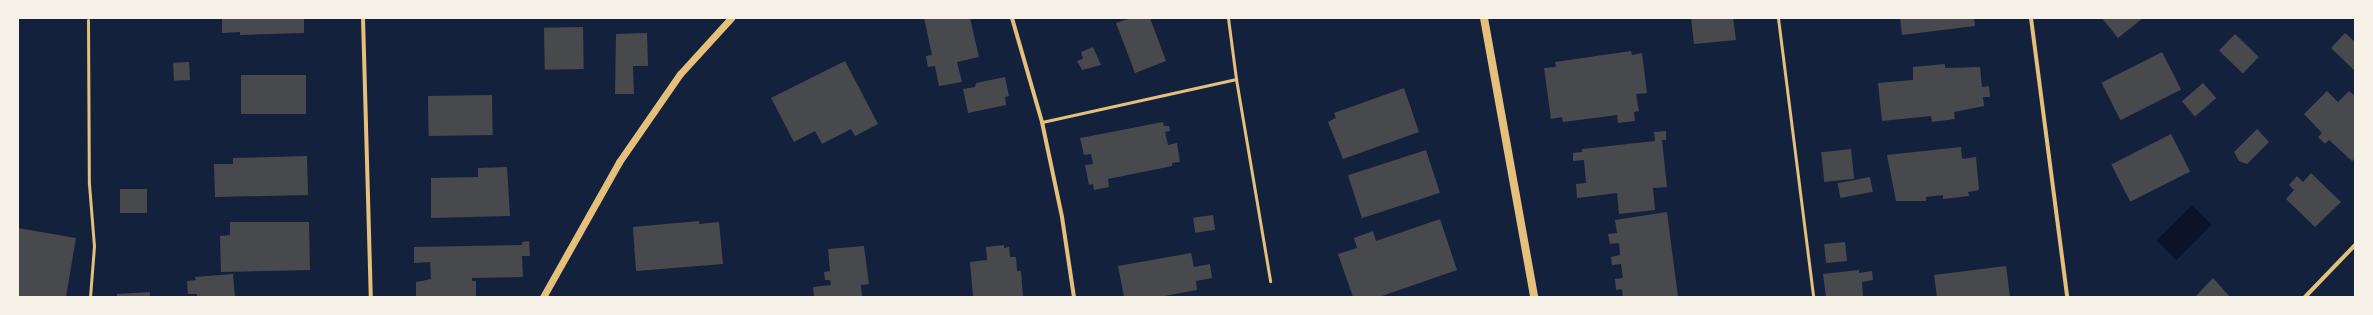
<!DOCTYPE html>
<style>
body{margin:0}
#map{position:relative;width:2373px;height:315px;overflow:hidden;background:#14213d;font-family:Helvetica,sans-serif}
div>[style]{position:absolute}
.water>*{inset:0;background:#0b132b;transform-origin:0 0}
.building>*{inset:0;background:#48494c;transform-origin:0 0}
.service>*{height:3px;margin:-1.5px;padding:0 1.5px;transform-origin:1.5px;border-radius:1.5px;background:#e5c07b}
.minor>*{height:4px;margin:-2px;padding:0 2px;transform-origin:2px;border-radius:2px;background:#e5c07b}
.tertiary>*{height:7px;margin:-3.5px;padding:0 3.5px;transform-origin:3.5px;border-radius:3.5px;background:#e5c07b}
.secondary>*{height:8px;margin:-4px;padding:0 4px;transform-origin:4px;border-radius:4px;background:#e5c07b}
span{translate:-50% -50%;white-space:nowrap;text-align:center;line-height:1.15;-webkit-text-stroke:4px #f6f1e7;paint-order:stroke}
.frame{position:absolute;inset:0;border:19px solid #f6f1e7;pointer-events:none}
</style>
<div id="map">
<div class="water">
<i style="left:2192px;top:205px;width:28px;height:50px;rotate:45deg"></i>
</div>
<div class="building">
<i style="clip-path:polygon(222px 18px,304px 18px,304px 33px,240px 35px,240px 32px,222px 33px)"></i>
<i style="clip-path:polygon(924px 18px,970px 18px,979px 57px,957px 62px,962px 82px,939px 86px,935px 66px,928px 67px,926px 56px,932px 55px)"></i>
<i style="clip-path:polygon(1131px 18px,1150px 18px,1166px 61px,1135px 73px,1116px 23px)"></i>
<i style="clip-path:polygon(1691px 18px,1733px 18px,1736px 40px,1694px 44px)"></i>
<i style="clip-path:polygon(1900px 18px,1974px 18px,1975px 26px,1902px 35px)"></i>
<i style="clip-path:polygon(2102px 18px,2143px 18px,2118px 38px)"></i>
<i style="left:583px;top:27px;width:42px;height:39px;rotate:89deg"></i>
<i style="clip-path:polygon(647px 33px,648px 66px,633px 66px,634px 94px,615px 94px,616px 34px)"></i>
<i style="clip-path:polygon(2345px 33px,2355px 42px,2355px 71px,2331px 48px)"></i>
<i style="left:2235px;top:34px;width:33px;height:23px;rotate:44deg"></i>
<i style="clip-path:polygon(1093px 47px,1101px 65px,1082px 70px,1077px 61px,1083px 59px,1081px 52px)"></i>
<i style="clip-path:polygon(1631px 51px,1632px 55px,1642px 53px,1647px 93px,1636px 94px,1639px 111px,1634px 112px,1635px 121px,1618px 123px,1617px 115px,1563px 122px,1562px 117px,1551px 119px,1544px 68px,1556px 67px,1555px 62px)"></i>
<i style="left:2162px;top:52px;width:42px;height:68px;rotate:63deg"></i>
<i style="clip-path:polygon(845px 61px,878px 124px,855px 136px,851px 129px,822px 144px,815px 131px,794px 142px,771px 98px)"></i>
<i style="left:189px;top:62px;width:18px;height:16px;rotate:87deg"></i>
<i style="clip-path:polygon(1945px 64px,1945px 68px,1980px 67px,1982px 87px,1989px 86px,1990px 97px,1983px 97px,1984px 106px,1954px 112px,1955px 119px,1932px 122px,1931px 116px,1882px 121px,1878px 83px,1913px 80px,1913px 67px)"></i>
<i style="left:306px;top:75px;width:39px;height:65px;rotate:90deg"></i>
<i style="clip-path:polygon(1005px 77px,1009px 96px,1005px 97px,1006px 105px,968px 113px,963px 89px,975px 87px,976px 83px)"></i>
<i style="left:2203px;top:83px;width:20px;height:28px;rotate:49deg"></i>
<i style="clip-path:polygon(1404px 88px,1419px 132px,1343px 159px,1328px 122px,1336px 118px,1334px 113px)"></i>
<i style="clip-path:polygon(2327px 91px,2338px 102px,2349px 91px,2355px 96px,2355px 158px,2352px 161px,2329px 140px,2325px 144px,2318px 137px,2322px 133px,2304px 114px)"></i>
<i style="left:492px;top:95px;width:40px;height:64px;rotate:89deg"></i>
<i style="clip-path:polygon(1163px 122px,1164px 126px,1169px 126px,1170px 131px,1165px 132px,1168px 145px,1177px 143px,1180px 162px,1172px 163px,1172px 166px,1108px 179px,1109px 187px,1094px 190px,1093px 184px,1089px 185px,1085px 165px,1093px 164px,1091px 154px,1084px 155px,1080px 138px)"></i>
<i style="clip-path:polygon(2257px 129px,2269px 142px,2247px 164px,2239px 161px,2234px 152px)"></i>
<i style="clip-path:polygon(1666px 131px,1666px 140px,1662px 140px,1667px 187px,1653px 188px,1655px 210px,1619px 214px,1617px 193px,1577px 198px,1576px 184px,1586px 183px,1584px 160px,1573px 161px,1573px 153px,1582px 152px,1582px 149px,1655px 141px,1654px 132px)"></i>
<i style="left:2171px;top:134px;width:42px;height:67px;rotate:63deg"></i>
<i style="clip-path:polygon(1961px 147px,1962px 159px,1976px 157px,1979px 190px,1968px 192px,1969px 196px,1943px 199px,1943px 195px,1926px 197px,1926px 201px,1896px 201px,1887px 155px)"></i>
<i style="left:1851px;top:149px;width:30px;height:30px;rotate:84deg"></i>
<i style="left:1426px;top:150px;width:45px;height:82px;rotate:72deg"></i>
<i style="clip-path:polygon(307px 156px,308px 195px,215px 197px,214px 164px,233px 164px,233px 158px)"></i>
<i style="clip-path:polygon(507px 167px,510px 216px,431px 218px,431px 178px,478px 177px,478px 168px)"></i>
<i style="clip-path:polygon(2311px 173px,2341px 202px,2315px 227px,2286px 199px,2294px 190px,2289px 185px,2297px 176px,2303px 182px)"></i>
<i style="left:1870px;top:177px;width:15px;height:33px;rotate:79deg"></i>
<i style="left:120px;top:189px;width:27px;height:24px"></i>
<i style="clip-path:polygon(1667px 212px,1678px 297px,1623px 297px,1622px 289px,1616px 290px,1615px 279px,1623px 278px,1621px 264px,1612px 265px,1611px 257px,1620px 255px,1619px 243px,1610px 244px,1608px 234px,1617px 233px,1615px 220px)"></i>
<i style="left:1213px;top:215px;width:15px;height:20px;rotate:82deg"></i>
<i style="clip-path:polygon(1440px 219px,1457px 270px,1379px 297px,1353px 297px,1338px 254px,1357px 248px,1354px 238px,1373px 231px,1376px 241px)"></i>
<i style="clip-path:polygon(699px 221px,699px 224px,719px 222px,723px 264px,636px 271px,633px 227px)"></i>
<i style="clip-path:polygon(230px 222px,309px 222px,310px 270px,221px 272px,220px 236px,230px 235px)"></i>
<i style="clip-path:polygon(18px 228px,76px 238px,66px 297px,18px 297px)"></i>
<i style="clip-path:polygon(529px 241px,530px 256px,522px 256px,523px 277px,472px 278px,472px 281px,476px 281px,476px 297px,416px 297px,416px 282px,431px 279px,430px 262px,414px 263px,414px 247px,522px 245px,522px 242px)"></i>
<i style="left:1845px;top:242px;width:19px;height:21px;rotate:84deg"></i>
<i style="clip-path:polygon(1004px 245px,1004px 248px,1009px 247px,1010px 257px,1016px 257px,1017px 271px,1021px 271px,1023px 297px,973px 297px,970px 262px,987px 260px,986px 247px)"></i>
<i style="clip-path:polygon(864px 246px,869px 284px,861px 285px,862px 297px,814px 297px,813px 287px,831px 285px,830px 280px,825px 280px,824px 272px,830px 271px,828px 249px)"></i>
<i style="clip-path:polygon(1191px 253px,1194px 267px,1210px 264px,1212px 278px,1196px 281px,1197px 290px,1159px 297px,1124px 297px,1118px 266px)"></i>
<i style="clip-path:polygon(2006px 266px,2010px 297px,1937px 297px,1934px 275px)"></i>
<i style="clip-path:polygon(1859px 270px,1859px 273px,1872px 271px,1873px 280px,1862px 282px,1863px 297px,1826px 297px,1823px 274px)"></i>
<i style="clip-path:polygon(233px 274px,235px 297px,197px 297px,197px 294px,188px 294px,187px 281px,196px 280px,195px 277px)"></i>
<i style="clip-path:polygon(2213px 278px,2230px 297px,2195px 297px)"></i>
<i style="clip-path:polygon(150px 292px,150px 297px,117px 297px,117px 294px)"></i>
</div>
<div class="service">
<i style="left:1228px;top:18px;width:62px;rotate:82.5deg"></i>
<i style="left:1236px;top:79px;width:205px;rotate:80.4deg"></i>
<i style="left:1778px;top:18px;width:281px;rotate:82.8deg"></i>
<i style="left:88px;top:20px;width:164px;rotate:89.7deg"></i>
<i style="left:89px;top:184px;width:62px;rotate:85.4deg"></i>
<i style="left:94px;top:246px;width:51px;rotate:94.5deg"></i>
<i style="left:1042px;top:122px;width:199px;rotate:-12.5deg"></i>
</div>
<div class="minor">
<i style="left:363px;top:18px;width:279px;rotate:88.4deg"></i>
<i style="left:1012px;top:18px;width:108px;rotate:73.9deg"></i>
<i style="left:1042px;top:122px;width:97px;rotate:78.1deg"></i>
<i style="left:1062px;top:217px;width:81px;rotate:81.5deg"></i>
<i style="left:2031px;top:18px;width:281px;rotate:82.6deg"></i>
<i style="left:2305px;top:297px;width:72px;rotate:-46.1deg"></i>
</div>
<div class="tertiary">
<i style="left:543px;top:297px;width:155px;rotate:-60.6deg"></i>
<i style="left:619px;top:162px;width:107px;rotate:-55.3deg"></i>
<i style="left:680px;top:74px;width:76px;rotate:-47.7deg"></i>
</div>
<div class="secondary">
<i style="left:1484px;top:18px;width:283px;rotate:79.8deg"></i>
</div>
<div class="frame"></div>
</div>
